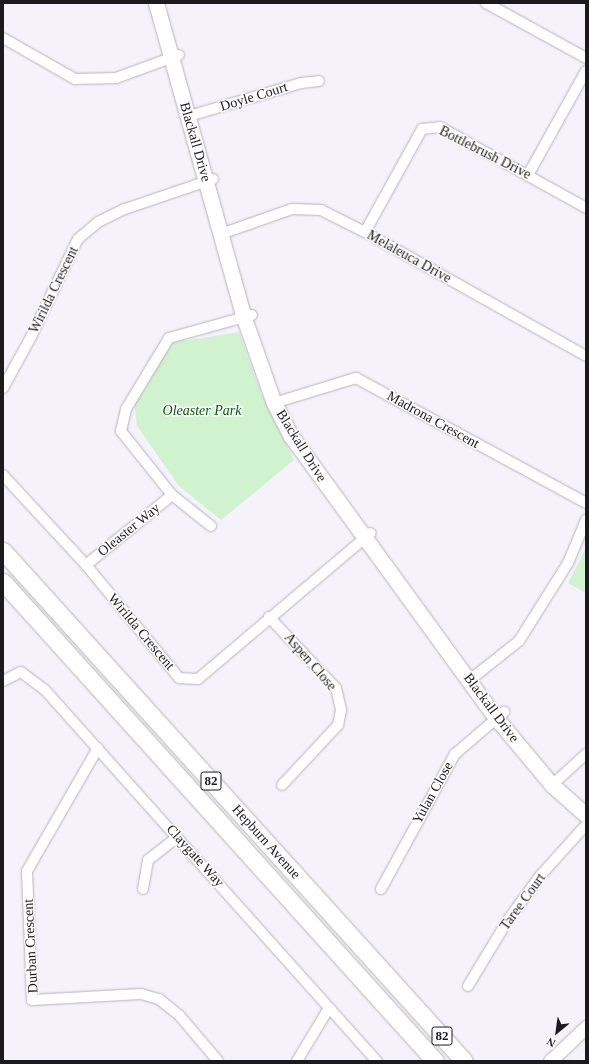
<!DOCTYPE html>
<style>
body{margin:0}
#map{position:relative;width:589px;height:1064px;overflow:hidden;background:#f6f2fc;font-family:Georgia,serif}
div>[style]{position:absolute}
.green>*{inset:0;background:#d0f2ce}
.roads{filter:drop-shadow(0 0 1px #b6b3bb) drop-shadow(0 0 1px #b6b3bb)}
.minor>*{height:10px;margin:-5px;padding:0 5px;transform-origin:5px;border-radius:5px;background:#fff}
.tertiary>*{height:13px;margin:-6.5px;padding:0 6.5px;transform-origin:6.5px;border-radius:6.5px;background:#fff}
.secondary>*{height:15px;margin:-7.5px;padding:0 7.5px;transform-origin:7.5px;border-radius:7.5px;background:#fff}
.primary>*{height:17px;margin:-8.5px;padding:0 8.5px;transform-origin:8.5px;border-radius:8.5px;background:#fff}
span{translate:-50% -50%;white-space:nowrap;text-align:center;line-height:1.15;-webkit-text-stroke:3px #fff;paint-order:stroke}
.shield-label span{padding:1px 3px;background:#fff;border:1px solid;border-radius:3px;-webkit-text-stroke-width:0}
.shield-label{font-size:13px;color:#1b1a1d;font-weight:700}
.street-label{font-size:14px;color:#1b1a1d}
.park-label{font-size:14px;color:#01570a;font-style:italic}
.frame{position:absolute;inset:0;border:4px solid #1b1a1d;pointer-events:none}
.north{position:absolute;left:537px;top:1012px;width:40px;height:40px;-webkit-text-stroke:3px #fff;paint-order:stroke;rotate:209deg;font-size:11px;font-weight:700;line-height:16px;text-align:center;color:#1b1a1d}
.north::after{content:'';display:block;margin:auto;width:14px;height:18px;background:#1b1a1d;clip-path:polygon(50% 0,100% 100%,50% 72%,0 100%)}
</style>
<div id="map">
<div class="green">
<i style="clip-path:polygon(239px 332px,262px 396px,294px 460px,221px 520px,179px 486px,137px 426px,134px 402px,170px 343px)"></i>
<i style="clip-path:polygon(586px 548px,586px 593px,568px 583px)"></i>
</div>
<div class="roads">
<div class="minor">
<i style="left:486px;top:3px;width:114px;rotate:28.8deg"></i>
<i style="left:3px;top:38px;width:83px;rotate:29.7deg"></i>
<i style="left:75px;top:79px;width:41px;rotate:-1.4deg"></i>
<i style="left:116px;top:78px;width:67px;rotate:-20.1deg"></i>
<i style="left:189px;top:116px;width:117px;rotate:-16.4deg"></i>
<i style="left:301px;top:83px;width:18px;rotate:-6deg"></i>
<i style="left:528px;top:175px;width:119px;rotate:-60.9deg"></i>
<i style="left:365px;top:232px;width:118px;rotate:-61deg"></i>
<i style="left:422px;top:129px;width:18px;rotate:-6deg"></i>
<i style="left:440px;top:127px;width:167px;rotate:29deg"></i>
<i style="left:221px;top:234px;width:75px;rotate:-19.4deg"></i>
<i style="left:292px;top:209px;width:29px;rotate:2deg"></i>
<i style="left:321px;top:210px;width:49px;rotate:26.6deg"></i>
<i style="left:365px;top:232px;width:253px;rotate:29.3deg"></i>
<i style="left:3px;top:388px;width:58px;rotate:-61.2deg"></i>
<i style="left:31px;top:337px;width:109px;rotate:-64.4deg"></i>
<i style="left:78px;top:239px;width:26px;rotate:-40deg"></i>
<i style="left:98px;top:222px;width:30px;rotate:-26deg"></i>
<i style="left:125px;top:209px;width:93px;rotate:-18.8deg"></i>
<i style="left:274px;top:403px;width:86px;rotate:-17deg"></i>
<i style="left:356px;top:378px;width:262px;rotate:28.5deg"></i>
<i style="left:3px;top:475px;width:122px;rotate:47.3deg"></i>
<i style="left:86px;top:565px;width:146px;rotate:50.5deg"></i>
<i style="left:179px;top:678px;width:19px;rotate:3deg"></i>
<i style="left:198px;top:679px;width:226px;rotate:-40.2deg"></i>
<i style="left:211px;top:526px;width:50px;rotate:-141.5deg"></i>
<i style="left:172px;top:495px;width:82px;rotate:-128.6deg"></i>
<i style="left:121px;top:431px;width:23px;rotate:-77deg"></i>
<i style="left:126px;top:409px;width:83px;rotate:-58.8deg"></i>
<i style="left:169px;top:338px;width:86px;rotate:-15.5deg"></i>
<i style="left:86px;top:565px;width:111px;rotate:-39.1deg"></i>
<i style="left:269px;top:617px;width:98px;rotate:46.7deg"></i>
<i style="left:336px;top:688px;width:23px;rotate:77deg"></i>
<i style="left:341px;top:710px;width:15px;rotate:101deg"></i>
<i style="left:338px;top:725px;width:82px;rotate:133deg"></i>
<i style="left:471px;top:679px;width:61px;rotate:-38.4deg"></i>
<i style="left:519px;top:641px;width:92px;rotate:-57.9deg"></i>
<i style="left:568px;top:563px;width:47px;rotate:-67.3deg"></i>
<i style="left:3px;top:681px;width:20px;rotate:-27deg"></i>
<i style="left:21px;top:672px;width:30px;rotate:37deg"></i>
<i style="left:45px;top:690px;width:498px;rotate:48.2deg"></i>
<i style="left:98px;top:748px;width:142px;rotate:120deg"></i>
<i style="left:27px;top:871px;width:129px;rotate:87.8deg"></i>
<i style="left:32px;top:1000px;width:109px;rotate:-3.2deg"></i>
<i style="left:141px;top:994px;width:19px;rotate:16deg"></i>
<i style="left:159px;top:999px;width:26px;rotate:39deg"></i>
<i style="left:179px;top:1015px;width:60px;rotate:49.7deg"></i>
<i style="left:552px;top:785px;width:46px;rotate:-42.4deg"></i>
<i style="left:143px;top:889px;width:29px;rotate:-80deg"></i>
<i style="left:148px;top:860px;width:37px;rotate:-38deg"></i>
<i style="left:381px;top:889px;width:154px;rotate:-61.3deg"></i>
<i style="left:455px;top:754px;width:65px;rotate:-40.6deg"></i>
<i style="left:468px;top:986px;width:77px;rotate:-58.8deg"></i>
<i style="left:508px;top:920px;width:54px;rotate:-54deg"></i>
<i style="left:540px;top:876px;width:69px;rotate:-48deg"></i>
<i style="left:297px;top:1061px;width:62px;rotate:-58.9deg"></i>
</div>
<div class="tertiary">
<i style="left:550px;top:1061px;width:50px;rotate:-43.4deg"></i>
</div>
<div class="secondary">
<i style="left:156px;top:3px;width:327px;rotate:74.4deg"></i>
<i style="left:244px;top:318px;width:90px;rotate:70.6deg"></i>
<i style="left:274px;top:403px;width:37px;rotate:63deg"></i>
<i style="left:291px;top:436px;width:349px;rotate:54deg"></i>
<i style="left:496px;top:718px;width:87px;rotate:50.1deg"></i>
<i style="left:552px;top:785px;width:45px;rotate:41.4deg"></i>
</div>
<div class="primary">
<i style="left:3px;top:551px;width:687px;rotate:47.89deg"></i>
<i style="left:3px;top:582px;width:645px;rotate:47.95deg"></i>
</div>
</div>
<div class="shield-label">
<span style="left:211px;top:781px">82</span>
<span style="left:442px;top:1036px">82</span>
</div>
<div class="street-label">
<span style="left:254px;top:97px;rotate:-17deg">Doyle Court</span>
<span style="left:195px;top:142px;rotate:74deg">Blackall Drive</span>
<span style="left:485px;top:153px;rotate:27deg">Bottlebrush Drive</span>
<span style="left:409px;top:257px;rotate:29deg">Melaleuca Drive</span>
<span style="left:54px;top:290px;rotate:-64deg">Wirilda Crescent</span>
<span style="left:433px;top:420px;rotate:29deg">Madrona Crescent</span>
<span style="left:301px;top:446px;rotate:58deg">Blackall Drive</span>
<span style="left:129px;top:530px;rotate:-39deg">Oleaster Way</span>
<span style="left:141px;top:632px;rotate:50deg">Wirilda Crescent</span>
<span style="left:310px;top:662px;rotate:49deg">Aspen Close</span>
<span style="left:491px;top:708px;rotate:53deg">Blackall Drive</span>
<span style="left:433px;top:793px;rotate:-61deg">Yulan Close</span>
<span style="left:266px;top:842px;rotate:48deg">Hepburn Avenue</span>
<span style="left:195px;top:856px;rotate:48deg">Claygate Way</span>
<span style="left:523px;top:902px;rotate:-54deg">Taree Court</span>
<span style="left:31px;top:946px;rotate:-93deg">Durban Crescent</span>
</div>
<div class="park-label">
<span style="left:202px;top:411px">Oleaster Park</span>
</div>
<div class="frame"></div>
<div class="north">N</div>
</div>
